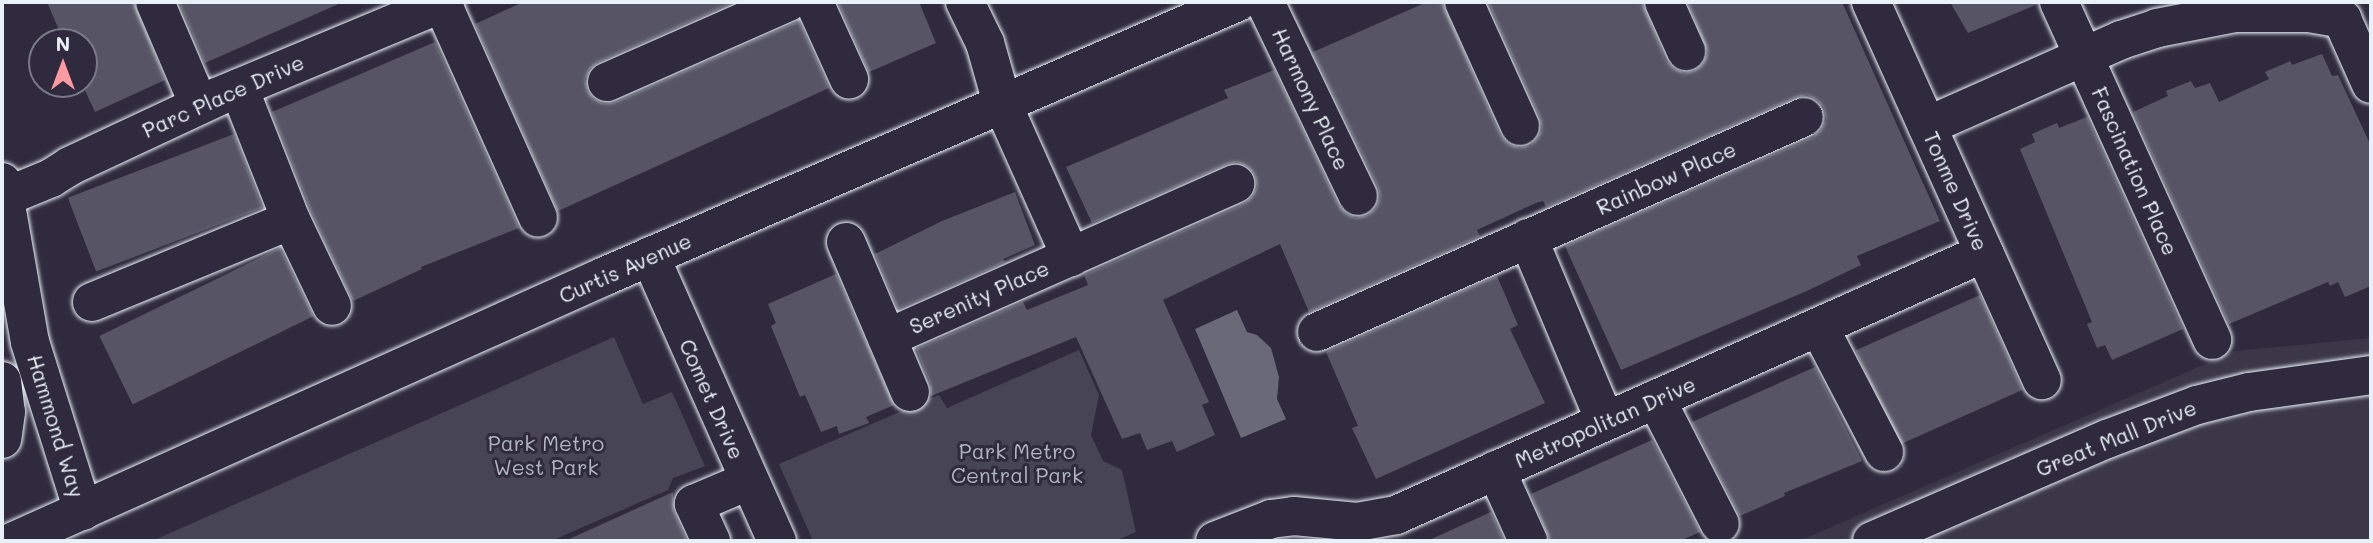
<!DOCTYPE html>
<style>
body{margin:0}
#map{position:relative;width:2373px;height:543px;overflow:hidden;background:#2f2a3d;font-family:Mali,sans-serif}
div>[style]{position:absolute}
.built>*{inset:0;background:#3b3749}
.green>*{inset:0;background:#464455}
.water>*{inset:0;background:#696978}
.building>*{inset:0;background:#575565;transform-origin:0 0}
.roads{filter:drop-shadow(0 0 2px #e8f1f8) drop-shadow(0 0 2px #e8f1f8)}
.minor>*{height:38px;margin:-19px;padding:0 19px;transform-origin:19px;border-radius:19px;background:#2f2a3d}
span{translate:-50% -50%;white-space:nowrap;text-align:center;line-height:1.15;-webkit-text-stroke:6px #2f2a3d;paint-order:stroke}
.street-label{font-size:21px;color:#e8f1f8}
.park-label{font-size:21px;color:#afb4bf}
.frame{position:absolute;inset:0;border:4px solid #e8f1f8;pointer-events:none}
.north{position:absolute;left:28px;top:28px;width:70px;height:70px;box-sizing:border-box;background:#2f2a3d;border:2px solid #797a88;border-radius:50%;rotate:0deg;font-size:19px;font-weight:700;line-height:28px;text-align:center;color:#e8f1f8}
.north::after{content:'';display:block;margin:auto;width:24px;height:32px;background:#ff9aa2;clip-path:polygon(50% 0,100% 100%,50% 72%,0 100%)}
</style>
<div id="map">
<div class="built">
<i style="clip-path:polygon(2371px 338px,2371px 541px,1799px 541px,2235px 351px)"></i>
</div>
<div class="green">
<i style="clip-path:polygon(614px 337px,643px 404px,672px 392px,705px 466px,673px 478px,668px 490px,551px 541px,152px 541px)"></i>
<i style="clip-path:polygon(1079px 350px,1099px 395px,1091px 435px,1103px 461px,1122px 470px,1136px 532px,1115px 541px,813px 541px,779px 464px,939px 395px,947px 408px)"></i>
</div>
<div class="water">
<i style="clip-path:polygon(1237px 310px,1247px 332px,1257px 335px,1271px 348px,1279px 377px,1277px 399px,1286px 419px,1241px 438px,1195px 329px)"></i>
</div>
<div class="building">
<i style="clip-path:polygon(47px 2px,134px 2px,165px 80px,95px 112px,82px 84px,84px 42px,64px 42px)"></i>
<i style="clip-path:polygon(179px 2px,343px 2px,205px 63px)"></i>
<i style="clip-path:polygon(523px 2px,734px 2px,598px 62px,590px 69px,585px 79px,587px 90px,594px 99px,604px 104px,616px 102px,799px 21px,829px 88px,558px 211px,475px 24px)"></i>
<i style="clip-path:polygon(838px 2px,919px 2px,936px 43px,869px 72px)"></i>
<i style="clip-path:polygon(1427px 2px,1442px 2px,1500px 135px,1508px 144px,1519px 148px,1530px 146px,1537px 139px,1542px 129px,1540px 118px,1488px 2px,1642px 2px,1666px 61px,1674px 69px,1684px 73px,1694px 71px,1703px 64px,1708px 53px,1688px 2px,1842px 2px,1940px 221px,1857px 256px,1861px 265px,1809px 290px,1621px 370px,1565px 246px,1813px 137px,1821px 130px,1826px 120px,1824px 108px,1817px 100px,1807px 95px,1796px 97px,1546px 207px,1543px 201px,1536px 203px,1477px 230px,1480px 236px,1309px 312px,1280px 244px,1163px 300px,1209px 402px,1202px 405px,1215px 435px,1177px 452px,1172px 441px,1147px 450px,1140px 433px,1122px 439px,1076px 337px,931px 396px,930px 383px,916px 349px,1023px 302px,1027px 310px,1088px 285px,1084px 275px,1244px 204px,1252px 197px,1257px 187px,1255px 175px,1247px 166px,1237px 162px,1227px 164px,1092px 223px,1066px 167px,1228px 98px,1224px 90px,1274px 70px,1339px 206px,1346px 214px,1356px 218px,1368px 215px,1376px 208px,1380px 198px,1378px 187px,1313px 52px)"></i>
<i style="clip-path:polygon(1950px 2px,2037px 2px,2038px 4px,1968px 33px)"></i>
<i style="clip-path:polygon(435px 42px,519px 228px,421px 267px,422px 269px,353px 301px,311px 211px,272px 112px)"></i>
<i style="clip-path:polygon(2322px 54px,2332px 76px,2338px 75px,2371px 146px,2371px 286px,2345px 297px,2338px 282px,2330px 286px,2328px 282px,2229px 324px,2133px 112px,2168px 96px,2166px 91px,2191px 81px,2195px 88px,2210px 83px,2219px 102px,2269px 79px,2265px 72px,2290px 61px,2292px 65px)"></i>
<i style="clip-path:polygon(2087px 117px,2183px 329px,2112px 360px,2105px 345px,2097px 348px,2087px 324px,2092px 322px,2020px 149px,2035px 142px,2032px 134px,2057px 123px,2059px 128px)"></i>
<i style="left:234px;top:134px;width:79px;height:178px;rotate:69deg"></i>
<i style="clip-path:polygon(1015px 192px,1035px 245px,1003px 259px,1005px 262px,898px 309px,875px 254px,942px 221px)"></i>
<i style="left:280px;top:248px;width:76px;height:201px;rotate:64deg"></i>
<i style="clip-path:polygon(836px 274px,894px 405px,866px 417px,869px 423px,839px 434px,837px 426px,821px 432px,805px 395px,800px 397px,771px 326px,776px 323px,768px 304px)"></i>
<i style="clip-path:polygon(1497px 276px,1518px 325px,1510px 329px,1545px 403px,1376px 479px,1352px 428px,1358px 426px,1326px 352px)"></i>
<i style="left:1980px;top:295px;width:104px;height:136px;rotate:66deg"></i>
<i style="clip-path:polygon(1815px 367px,1862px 461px,1784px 493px,1785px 496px,1740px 516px,1692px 422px)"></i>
<i style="clip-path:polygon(1652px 440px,1700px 532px,1680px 541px,1550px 541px,1531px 494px)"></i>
<i style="clip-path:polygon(673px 492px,674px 512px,687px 541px,565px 541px)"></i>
<i style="clip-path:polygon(1491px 512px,1504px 541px,1427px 541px)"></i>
</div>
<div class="roads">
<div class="minor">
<i style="left:155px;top:2px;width:112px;rotate:66.9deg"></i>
<i style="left:814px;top:2px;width:85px;rotate:65.6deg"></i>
<i style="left:965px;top:2px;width:46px;rotate:64deg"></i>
<i style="left:985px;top:43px;width:62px;rotate:74.2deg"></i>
<i style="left:1002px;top:103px;width:169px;rotate:65.9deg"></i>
<i style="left:1265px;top:2px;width:215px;rotate:64.4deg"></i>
<i style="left:1464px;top:2px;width:136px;rotate:65.7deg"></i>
<i style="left:1664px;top:2px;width:54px;rotate:65.8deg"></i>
<i style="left:1871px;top:2px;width:415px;rotate:65.7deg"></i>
<i style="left:2059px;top:2px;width:371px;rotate:65.6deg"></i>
<i style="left:442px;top:3px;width:235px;rotate:65.9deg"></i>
<i style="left:607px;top:82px;width:198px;rotate:-23.8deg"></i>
<i style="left:239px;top:88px;width:142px;rotate:68.5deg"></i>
<i style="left:291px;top:220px;width:95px;rotate:64.5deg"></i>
<i style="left:1927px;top:126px;width:212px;rotate:-23.9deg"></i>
<i style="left:2121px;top:40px;width:38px;rotate:-18deg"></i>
<i style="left:2157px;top:28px;width:79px;rotate:-10.9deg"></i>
<i style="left:2235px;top:13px;width:74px"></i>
<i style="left:2309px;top:13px;width:34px;rotate:10deg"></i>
<i style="left:2342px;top:19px;width:71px;rotate:66deg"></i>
<i style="left:2px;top:182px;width:162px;rotate:80.1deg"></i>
<i style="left:30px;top:342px;width:177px;rotate:72.6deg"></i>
<i style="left:5px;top:197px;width:50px;rotate:-22.4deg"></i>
<i style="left:51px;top:178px;width:22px;rotate:-32deg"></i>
<i style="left:70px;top:166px;width:162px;rotate:-25.1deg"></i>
<i style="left:217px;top:97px;width:247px;rotate:-22.6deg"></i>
<i style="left:1528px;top:238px;width:199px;rotate:67.2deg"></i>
<i style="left:846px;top:242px;width:163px;rotate:66.9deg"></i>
<i style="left:650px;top:256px;width:312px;rotate:66deg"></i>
<i style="left:92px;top:302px;width:215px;rotate:-22.4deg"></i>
<i style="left:1819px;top:327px;width:141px;rotate:62.5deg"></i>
<i style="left:1317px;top:332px;width:532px;rotate:-23.82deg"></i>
<i style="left:887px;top:338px;width:381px;rotate:-23.9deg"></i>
<i style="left:2px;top:381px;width:31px;rotate:83deg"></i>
<i style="left:6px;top:412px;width:27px;rotate:98deg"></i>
<i style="left:1656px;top:399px;width:140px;rotate:62.9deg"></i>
<i style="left:1496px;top:470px;width:78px;rotate:65.7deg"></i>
<i style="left:14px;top:541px;width:648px;rotate:-24.15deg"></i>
<i style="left:605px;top:276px;width:690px;rotate:-23.41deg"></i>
<i style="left:711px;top:541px;width:41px;rotate:-114.7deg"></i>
<i style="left:694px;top:504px;width:59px;rotate:-23.1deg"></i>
<i style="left:1215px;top:541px;width:60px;rotate:-21.4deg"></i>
<i style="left:1271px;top:519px;width:23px;rotate:-7deg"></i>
<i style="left:1294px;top:516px;width:63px;rotate:5.4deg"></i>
<i style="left:1357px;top:522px;width:40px;rotate:-10deg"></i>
<i style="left:1396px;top:515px;width:644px;rotate:-24.02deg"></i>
<i style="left:1872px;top:541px;width:256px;rotate:-23.5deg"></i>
<i style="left:2107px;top:439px;width:96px;rotate:-20.7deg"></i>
<i style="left:2197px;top:405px;width:54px;rotate:-14deg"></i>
<i style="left:2249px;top:392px;width:123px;rotate:-7.9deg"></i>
</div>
</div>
<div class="street-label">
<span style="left:223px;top:96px;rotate:-24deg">Parc Place Drive</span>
<span style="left:1311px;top:99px;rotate:65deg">Harmony Place</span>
<span style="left:2135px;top:171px;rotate:66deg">Fascination Place</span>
<span style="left:1666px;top:178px;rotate:-24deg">Rainbow Place</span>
<span style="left:1956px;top:191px;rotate:66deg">Tonme Drive</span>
<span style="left:625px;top:268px;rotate:-24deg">Curtis Avenue</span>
<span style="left:979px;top:297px;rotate:-24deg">Serenity Place</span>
<span style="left:712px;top:399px;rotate:66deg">Comet Drive</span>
<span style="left:1605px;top:422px;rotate:-24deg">Metropolitan Drive</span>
<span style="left:56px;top:426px;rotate:73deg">Hammond Way</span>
<span style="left:2116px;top:438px;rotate:-22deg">Great Mall Drive</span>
</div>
<div class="park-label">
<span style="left:546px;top:455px">Park Metro<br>West Park</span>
<span style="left:1017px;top:463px">Park Metro<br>Central Park</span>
</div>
<div class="frame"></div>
<div class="north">N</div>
</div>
